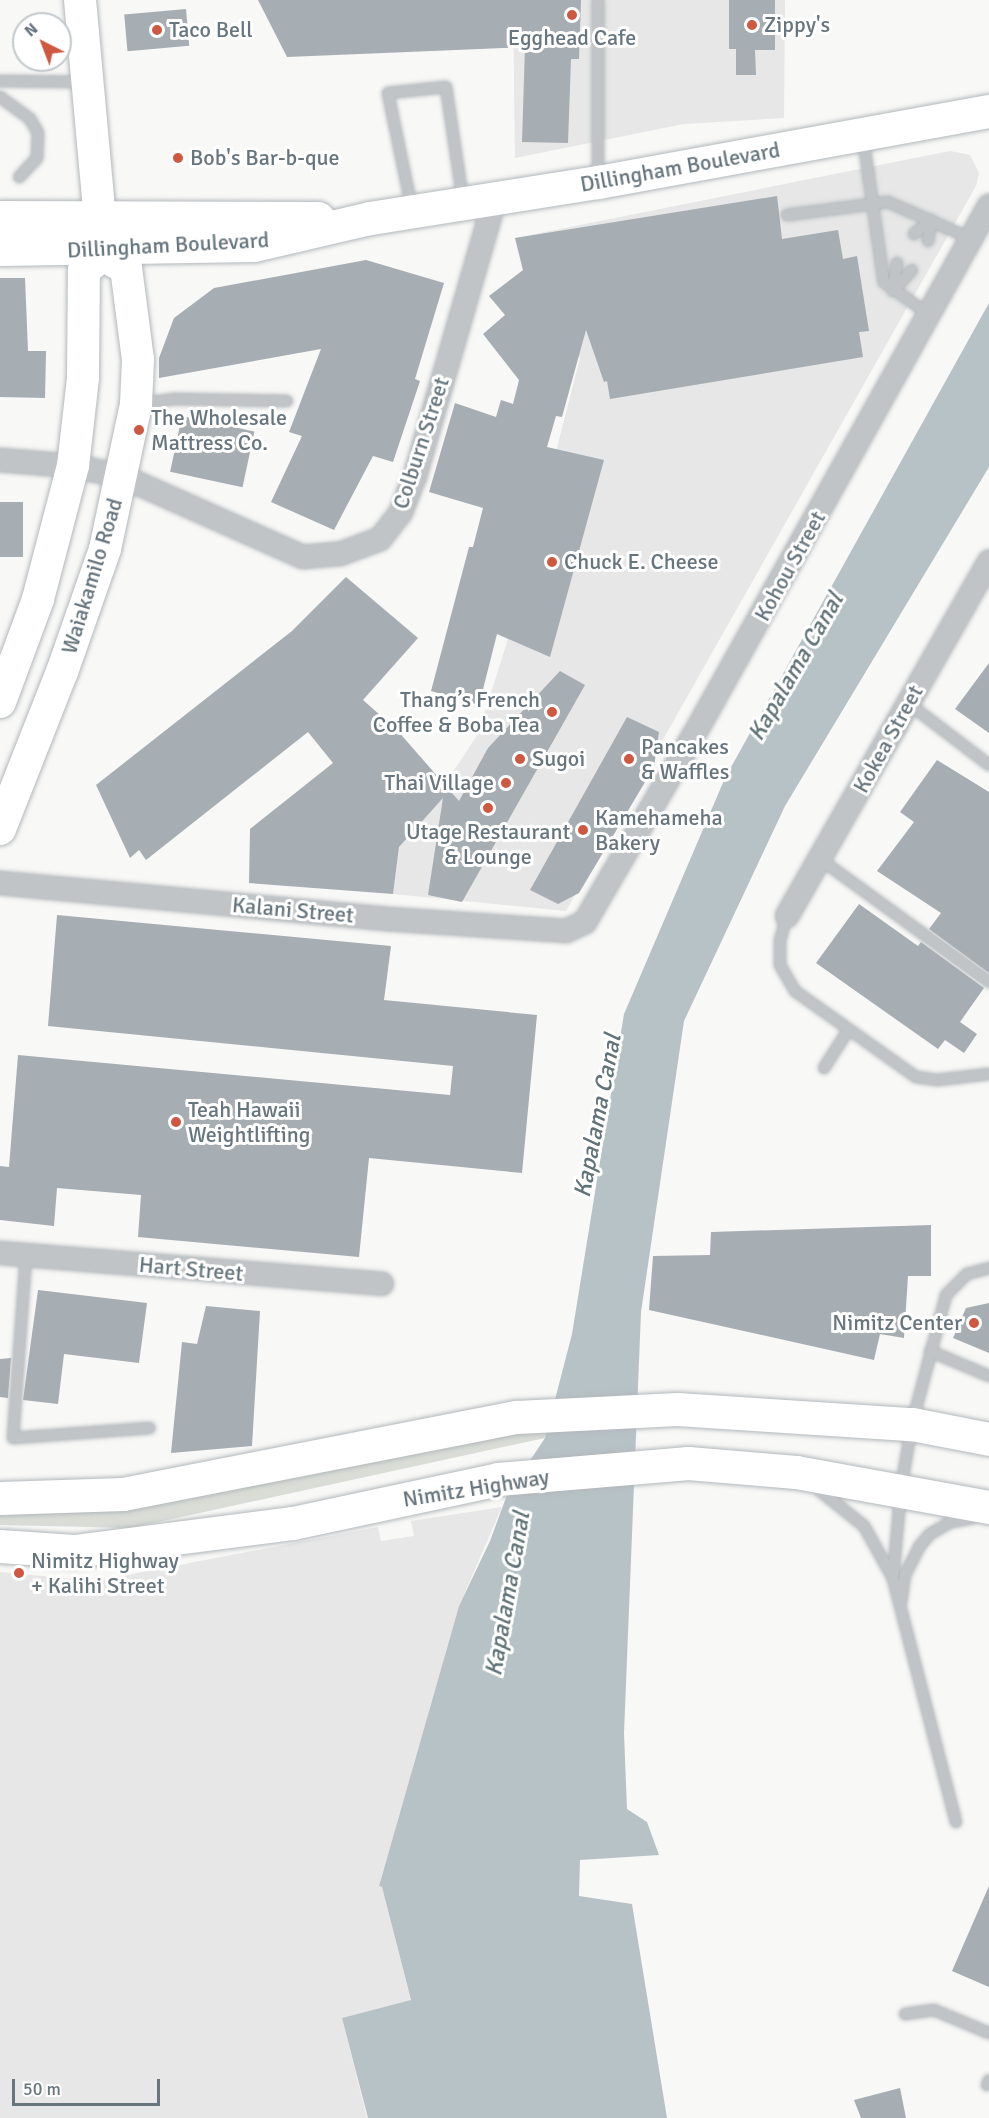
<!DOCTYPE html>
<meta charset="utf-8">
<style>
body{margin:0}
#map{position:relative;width:989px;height:2118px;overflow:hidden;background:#f8f8f6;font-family:Signika,sans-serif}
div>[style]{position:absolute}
.built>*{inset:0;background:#e6e7e6}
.green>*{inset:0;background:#d9ddd6}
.water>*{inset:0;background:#b7c2c6}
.building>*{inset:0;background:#a6adb3;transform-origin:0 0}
.roads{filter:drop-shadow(0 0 2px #b3b8bc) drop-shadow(0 0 2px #b3b8bc)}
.service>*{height:10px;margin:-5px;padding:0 5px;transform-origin:5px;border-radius:5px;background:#c0c4c7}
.minor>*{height:22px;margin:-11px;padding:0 11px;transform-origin:11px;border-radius:11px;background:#c0c4c7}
.secondary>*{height:32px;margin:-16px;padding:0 16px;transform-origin:16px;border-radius:16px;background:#fff}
.primary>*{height:33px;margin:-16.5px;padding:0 16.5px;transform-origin:16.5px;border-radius:16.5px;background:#fff}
.dots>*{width:16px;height:16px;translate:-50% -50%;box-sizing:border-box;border:3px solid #fff;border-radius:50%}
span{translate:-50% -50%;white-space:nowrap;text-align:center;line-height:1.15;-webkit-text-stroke:6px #fff;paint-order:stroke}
.poi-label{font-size:22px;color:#66757e}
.left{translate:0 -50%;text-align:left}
.right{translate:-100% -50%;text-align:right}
.street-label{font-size:22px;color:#66757e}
.water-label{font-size:24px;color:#617378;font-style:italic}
.north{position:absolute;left:12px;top:12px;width:60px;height:60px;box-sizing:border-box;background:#fff;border:2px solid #c2c8cb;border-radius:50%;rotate:318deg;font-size:16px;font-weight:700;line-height:24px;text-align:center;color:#66757e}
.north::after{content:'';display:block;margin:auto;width:21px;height:27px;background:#ce5840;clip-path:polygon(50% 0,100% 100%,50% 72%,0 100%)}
.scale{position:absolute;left:12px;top:2079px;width:148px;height:27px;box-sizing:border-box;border:3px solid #66757e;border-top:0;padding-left:8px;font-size:18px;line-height:21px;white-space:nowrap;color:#66757e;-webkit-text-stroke:4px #fff;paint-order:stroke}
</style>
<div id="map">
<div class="built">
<i style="clip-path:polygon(513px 0,785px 0,784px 118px,684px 124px,515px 158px)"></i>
<i style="clip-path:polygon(950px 151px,970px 155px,979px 173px,976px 186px,566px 911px,393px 894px,399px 847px,450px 790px,445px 784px,478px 734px,508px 639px,580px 358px,529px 297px,515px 238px)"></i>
<i style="clip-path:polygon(502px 1507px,459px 1606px,379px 1886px,382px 1887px,411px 2001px,342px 2018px,367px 2118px,0 2118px,0 1572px,96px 1581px,378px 1527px,381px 1541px,414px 1536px,411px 1521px)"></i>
</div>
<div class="green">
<i style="clip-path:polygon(552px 1413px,545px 1438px,131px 1528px,0 1525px,0 1512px)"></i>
</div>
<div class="water">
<i style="clip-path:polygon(989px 303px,989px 467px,785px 806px,684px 1021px,641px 1312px,624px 1733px,627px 1809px,647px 1822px,659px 1855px,580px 1860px,579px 1896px,632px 1904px,667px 2118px,368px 2118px,342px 2018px,411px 2000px,382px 1887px,379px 1886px,459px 1606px,490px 1541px,507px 1495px,545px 1438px,572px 1334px,624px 1014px,725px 778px)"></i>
</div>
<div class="building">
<i style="clip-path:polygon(258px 0,581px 0,579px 59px,571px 59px,568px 143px,522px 142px,525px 47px,287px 57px)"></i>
<i style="clip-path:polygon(729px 0,775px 0,775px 50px,755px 50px,756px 75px,736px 75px,736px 49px,729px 49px)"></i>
<i style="left:186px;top:9px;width:37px;height:62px;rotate:85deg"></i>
<i style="clip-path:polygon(777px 196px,782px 239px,838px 230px,843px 259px,857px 256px,869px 331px,859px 332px,863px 357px,610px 399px,607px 381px,604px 382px,586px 330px,562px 417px,556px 416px,547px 447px,604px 460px,550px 657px,497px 634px,479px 705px,431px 691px,469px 547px,473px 547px,483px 508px,429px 492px,455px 403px,496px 417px,501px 400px,513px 404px,519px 380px,483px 334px,505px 315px,489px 296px,523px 270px,515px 238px)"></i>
<i style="clip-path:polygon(366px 260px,444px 283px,415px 379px,420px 381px,393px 462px,373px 456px,334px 530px,271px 502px,302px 436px,289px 432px,321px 349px,159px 378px,159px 358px,174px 318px,214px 288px)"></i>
<i style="clip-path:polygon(0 278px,25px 278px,28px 351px,46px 351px,45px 398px,0 397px)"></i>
<i style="left:182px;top:416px;width:74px;height:57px;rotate:12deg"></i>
<i style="left:0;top:502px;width:23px;height:55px"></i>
<i style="clip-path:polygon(346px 577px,418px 638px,363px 700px,397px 730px,459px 801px,488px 748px,560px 671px,585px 685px,462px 902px,428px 895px,443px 798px,399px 847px,393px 894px,249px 883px,250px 829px,333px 763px,308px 732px,146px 860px,139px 850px,130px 858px,96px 785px,292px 631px)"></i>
<i style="clip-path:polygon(989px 663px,989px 733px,955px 709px)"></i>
<i style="clip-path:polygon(627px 717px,659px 732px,654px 767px,579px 893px,558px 904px,530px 890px)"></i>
<i style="clip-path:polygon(937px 760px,989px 792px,989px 973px,929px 929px,941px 913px,877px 871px,914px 822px,900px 812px)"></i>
<i style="clip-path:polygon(859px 904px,918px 946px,921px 942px,984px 988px,960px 1022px,977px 1034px,964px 1053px,945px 1040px,938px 1049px,816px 963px)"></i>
<i style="clip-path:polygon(57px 915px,391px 946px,384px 1000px,537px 1015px,522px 1173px,369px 1158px,359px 1257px,138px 1237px,141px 1195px,57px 1188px,54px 1226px,0 1220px,0 1166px,9px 1167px,18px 1055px,450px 1095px,453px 1066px,48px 1026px)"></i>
<i style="clip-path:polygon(931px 1225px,931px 1276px,908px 1276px,904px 1338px,880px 1334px,874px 1360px,649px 1310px,653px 1256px,710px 1255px,711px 1232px)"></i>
<i style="clip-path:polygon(38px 1290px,147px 1303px,139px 1363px,64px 1354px,58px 1404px,23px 1400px)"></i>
<i style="clip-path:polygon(989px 1303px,989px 1353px,953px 1338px,966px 1308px)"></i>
<i style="clip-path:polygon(206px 1306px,260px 1311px,252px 1446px,171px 1453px,182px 1342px,197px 1344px)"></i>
<i style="clip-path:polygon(11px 1358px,8px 1398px,0 1397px,0 1359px)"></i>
<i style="clip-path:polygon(989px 1886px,989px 1987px,952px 1971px)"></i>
<i style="clip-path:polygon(900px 2088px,906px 2118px,861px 2118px,854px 2100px)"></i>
</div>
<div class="roads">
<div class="service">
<i style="left:0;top:81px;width:84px;rotate:0.7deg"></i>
<i style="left:0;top:97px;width:37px;rotate:36deg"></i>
<i style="left:30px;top:119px;width:16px;rotate:60deg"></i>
<i style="left:38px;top:133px;width:25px;rotate:92deg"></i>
<i style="left:37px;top:158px;width:26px;rotate:133deg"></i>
<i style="left:863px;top:137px;width:147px;rotate:81.8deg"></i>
<i style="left:884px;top:282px;width:54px;rotate:36deg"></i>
<i style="left:598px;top:179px;width:179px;rotate:-90deg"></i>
<i style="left:412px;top:209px;width:118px;rotate:-101.7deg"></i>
<i style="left:388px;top:93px;width:58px;rotate:-5.9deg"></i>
<i style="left:446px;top:87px;width:115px;rotate:81.5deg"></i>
<i style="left:787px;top:215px;width:102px;rotate:-7.3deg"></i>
<i style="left:888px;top:202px;width:92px;rotate:23.8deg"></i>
<i style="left:914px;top:234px;width:22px;rotate:-39deg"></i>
<i style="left:931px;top:220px;width:21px;rotate:98deg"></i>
<i style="left:897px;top:263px;width:28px;rotate:98deg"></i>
<i style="left:893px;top:291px;width:28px;rotate:-48deg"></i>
<i style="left:138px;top:404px;width:37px;rotate:-8deg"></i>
<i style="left:175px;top:399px;width:112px;rotate:1deg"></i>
<i style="left:908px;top:703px;width:102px;rotate:37.4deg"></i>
<i style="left:820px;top:859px;width:209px;rotate:36deg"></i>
<i style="left:787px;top:916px;width:25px;rotate:106deg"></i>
<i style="left:780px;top:940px;width:25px;rotate:90deg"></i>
<i style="left:780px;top:965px;width:30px;rotate:60deg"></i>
<i style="left:795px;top:991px;width:148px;rotate:35.4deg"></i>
<i style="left:916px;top:1077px;width:21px;rotate:8deg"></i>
<i style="left:937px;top:1080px;width:52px;rotate:-6.6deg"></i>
<i style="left:824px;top:1068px;width:43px;rotate:-57.4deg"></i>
<i style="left:26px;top:1256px;width:182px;rotate:94.1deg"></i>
<i style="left:13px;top:1438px;width:137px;rotate:-4.2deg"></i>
<i style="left:930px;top:1351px;width:64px;rotate:23deg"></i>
<i style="left:813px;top:1485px;width:65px;rotate:38.8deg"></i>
<i style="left:864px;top:1526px;width:60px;rotate:60.9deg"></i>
<i style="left:901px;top:1602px;width:27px;rotate:-82deg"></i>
<i style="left:905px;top:1575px;width:31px;rotate:-63deg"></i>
<i style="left:919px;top:1547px;width:17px;rotate:-50deg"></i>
<i style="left:930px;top:1534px;width:24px;rotate:-30deg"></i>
<i style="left:951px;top:1522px;width:25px;rotate:-11deg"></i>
<i style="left:956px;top:1822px;width:252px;rotate:-104.5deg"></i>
<i style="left:893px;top:1578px;width:90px;rotate:-84.9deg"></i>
<i style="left:901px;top:1488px;width:65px;rotate:-80.2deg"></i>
<i style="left:912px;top:1424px;width:133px;rotate:-75.2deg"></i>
<i style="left:946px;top:1295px;width:30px;rotate:-45deg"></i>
<i style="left:967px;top:1274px;width:23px;rotate:-15deg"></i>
<i style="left:905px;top:2014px;width:29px;rotate:-8deg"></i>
<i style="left:934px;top:2010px;width:60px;rotate:22.7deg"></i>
<i style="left:987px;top:2085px;width:5px;rotate:-68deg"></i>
</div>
<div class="minor">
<i style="left:0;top:460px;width:73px;rotate:4.7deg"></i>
<i style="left:73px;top:466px;width:49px;rotate:11.8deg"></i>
<i style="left:121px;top:476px;width:199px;rotate:24deg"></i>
<i style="left:303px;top:557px;width:37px;rotate:-5deg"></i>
<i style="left:340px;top:554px;width:43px;rotate:-20.6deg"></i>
<i style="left:380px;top:539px;width:34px;rotate:-52deg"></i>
<i style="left:401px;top:512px;width:39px;rotate:-69deg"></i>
<i style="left:415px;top:476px;width:288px;rotate:-73.9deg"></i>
<i style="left:0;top:883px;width:389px;rotate:5.3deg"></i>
<i style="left:387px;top:919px;width:179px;rotate:3.8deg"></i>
<i style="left:566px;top:931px;width:21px;rotate:-25deg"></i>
<i style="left:585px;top:922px;width:216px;rotate:-59.8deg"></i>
<i style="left:694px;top:735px;width:606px;rotate:-60.85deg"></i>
<i style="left:787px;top:916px;width:408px;rotate:-60.3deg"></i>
<i style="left:0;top:1253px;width:383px;rotate:4.6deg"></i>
</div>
<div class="secondary">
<i style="left:80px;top:0;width:243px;rotate:84.8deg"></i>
<i style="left:0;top:702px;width:110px;rotate:-69.7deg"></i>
<i style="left:38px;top:599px;width:138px;rotate:-75.3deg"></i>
<i style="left:73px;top:466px;width:89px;rotate:-83.5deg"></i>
<i style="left:83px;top:378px;width:108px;rotate:-89.5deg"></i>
<i style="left:84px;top:270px;width:24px;rotate:-38deg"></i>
<i style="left:0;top:829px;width:169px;rotate:-68.5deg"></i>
<i style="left:62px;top:672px;width:130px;rotate:-70.7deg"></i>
<i style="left:105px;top:549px;width:148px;rotate:-77.9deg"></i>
<i style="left:136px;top:404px;width:44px;rotate:-87.4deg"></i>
<i style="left:138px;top:360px;width:93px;rotate:-97.4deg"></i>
<i style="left:126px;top:268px;width:26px;rotate:-151deg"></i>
</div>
<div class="primary">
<i style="left:0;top:217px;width:318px;rotate:0.2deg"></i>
<i style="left:0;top:249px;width:254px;rotate:-0.9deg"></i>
<i style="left:254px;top:245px;width:119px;rotate:-13.1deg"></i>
<i style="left:370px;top:218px;width:231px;rotate:-9deg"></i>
<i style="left:598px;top:182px;width:397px;rotate:-10.3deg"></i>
<i style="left:0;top:1498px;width:123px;rotate:-1.9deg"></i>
<i style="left:123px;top:1494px;width:401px;rotate:-11.1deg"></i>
<i style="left:517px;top:1417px;width:160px;rotate:-2.9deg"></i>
<i style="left:677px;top:1409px;width:235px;rotate:3.7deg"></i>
<i style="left:912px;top:1424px;width:78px;rotate:11deg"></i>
<i style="left:0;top:1546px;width:74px;rotate:3.9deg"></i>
<i style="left:74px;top:1551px;width:221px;rotate:-7.3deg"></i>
<i style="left:293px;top:1523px;width:210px;rotate:-12.1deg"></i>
<i style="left:498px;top:1479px;width:191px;rotate:-4.8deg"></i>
<i style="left:688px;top:1463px;width:108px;rotate:4.8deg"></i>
<i style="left:796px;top:1472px;width:196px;rotate:10.3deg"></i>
</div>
</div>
<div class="dots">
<i style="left:572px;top:15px;background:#ce5840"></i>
<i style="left:752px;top:25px;background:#ce5840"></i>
<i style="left:157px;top:30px;background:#ce5840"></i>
<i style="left:178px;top:158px;background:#ce5840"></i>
<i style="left:139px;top:430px;background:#ce5840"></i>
<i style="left:552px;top:562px;background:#ce5840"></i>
<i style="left:552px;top:712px;background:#ce5840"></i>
<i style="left:520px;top:759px;background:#ce5840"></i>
<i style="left:629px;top:759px;background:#ce5840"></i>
<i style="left:506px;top:783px;background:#ce5840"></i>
<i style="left:488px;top:808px;background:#ce5840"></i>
<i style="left:583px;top:830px;background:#ce5840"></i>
<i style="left:176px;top:1122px;background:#ce5840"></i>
<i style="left:974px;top:1323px;background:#ce5840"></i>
<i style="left:19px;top:1573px;background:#ce5840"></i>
</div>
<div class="poi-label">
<span class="left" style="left:764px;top:25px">Zippy's</span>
<span class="left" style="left:169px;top:30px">Taco Bell</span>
<span style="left:572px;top:38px">Egghead Cafe</span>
<span class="left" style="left:190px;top:158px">Bob's Bar-b-que</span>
<span class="left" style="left:151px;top:430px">The Wholesale<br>Mattress Co.</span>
<span class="left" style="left:564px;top:562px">Chuck E. Cheese</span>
<span class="right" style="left:540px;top:712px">Thang’s French<br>Coffee &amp; Boba Tea</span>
<span class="left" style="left:641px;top:759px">Pancakes<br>&amp; Waffles</span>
<span class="left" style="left:532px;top:759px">Sugoi</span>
<span class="right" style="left:494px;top:783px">Thai Village</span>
<span class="left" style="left:595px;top:830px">Kamehameha<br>Bakery</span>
<span style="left:488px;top:844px">Utage Restaurant<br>&amp; Lounge</span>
<span class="left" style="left:188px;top:1122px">Teah Hawaii<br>Weightlifting</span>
<span class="right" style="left:962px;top:1323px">Nimitz Center</span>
<span class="left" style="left:31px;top:1573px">Nimitz Highway<br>+ Kalihi Street</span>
</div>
<div class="street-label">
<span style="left:680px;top:167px;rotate:-10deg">Dillingham Boulevard</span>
<span style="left:168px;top:245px;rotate:-3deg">Dillingham Boulevard</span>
<span style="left:421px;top:443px;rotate:-72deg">Colburn Street</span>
<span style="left:790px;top:566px;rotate:-61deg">Kohou Street</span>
<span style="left:92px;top:576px;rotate:-73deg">Waiakamilo Road</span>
<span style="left:888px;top:739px;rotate:-61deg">Kokea Street</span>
<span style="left:293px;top:910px;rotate:5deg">Kalani Street</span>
<span style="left:191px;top:1269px;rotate:5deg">Hart Street</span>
<span style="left:476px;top:1488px;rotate:-9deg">Nimitz Highway</span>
</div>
<div class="water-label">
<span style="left:796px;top:667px;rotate:-60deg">Kapalama Canal</span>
<span style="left:598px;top:1116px;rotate:-79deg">Kapalama Canal</span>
<span style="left:508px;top:1594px;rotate:-80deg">Kapalama Canal</span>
</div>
<div class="north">N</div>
<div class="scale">50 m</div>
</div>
